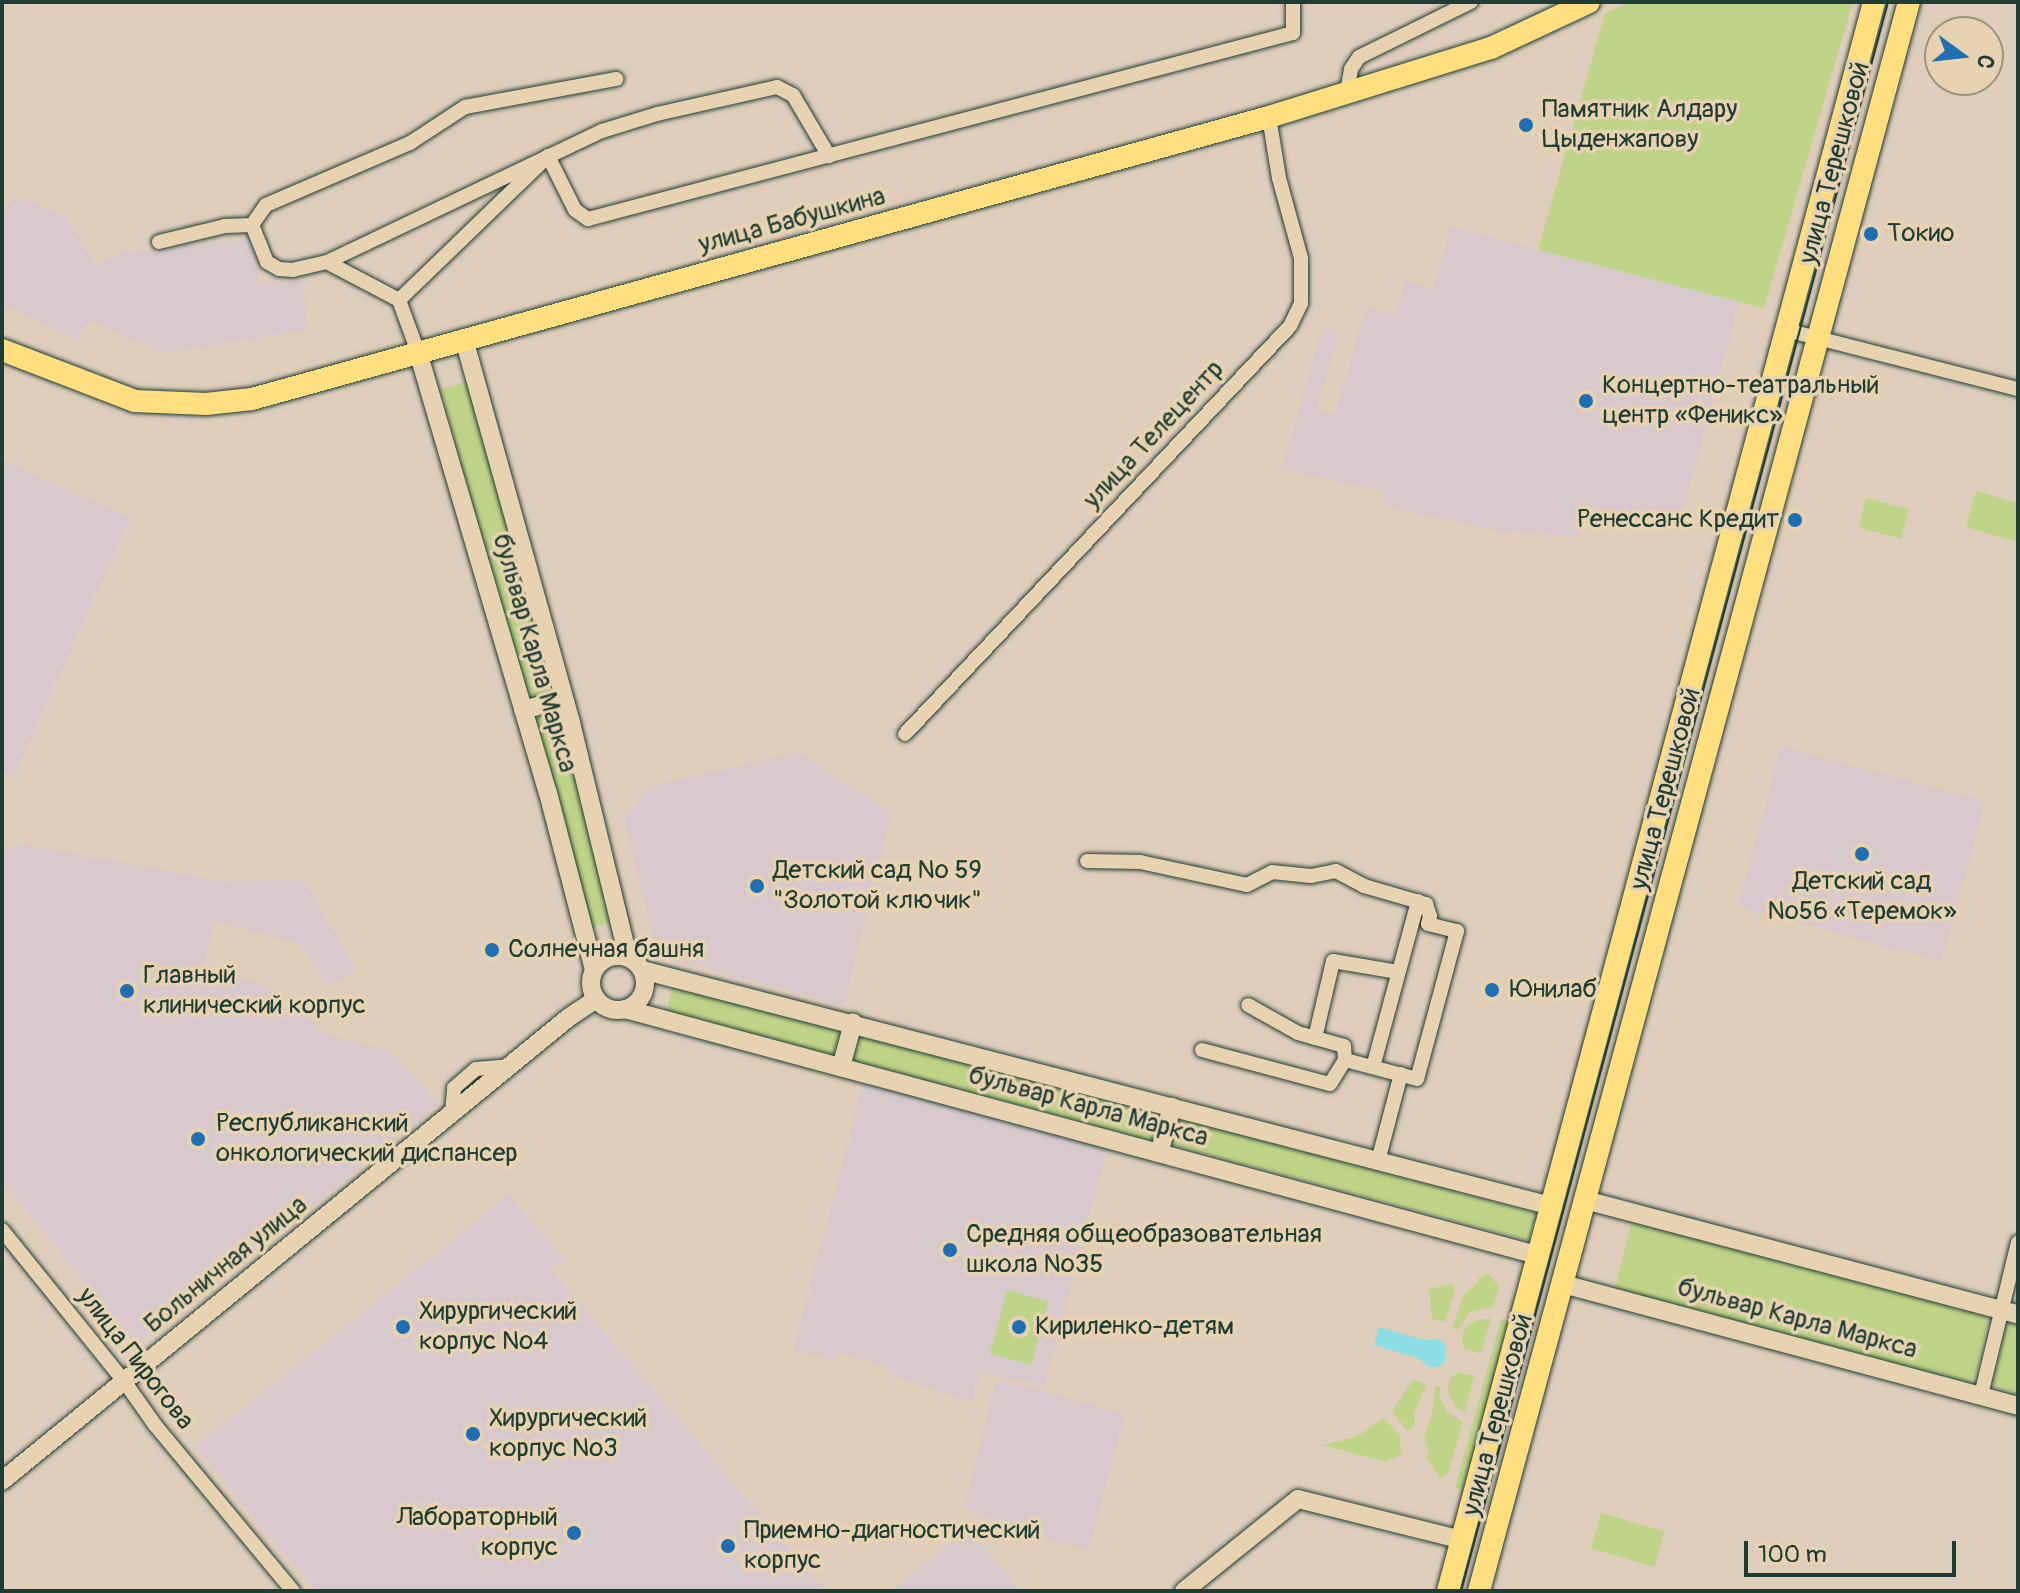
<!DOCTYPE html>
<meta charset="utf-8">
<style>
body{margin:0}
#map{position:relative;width:2020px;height:1593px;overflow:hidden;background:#e0cebd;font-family:Pangolin,sans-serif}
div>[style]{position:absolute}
.built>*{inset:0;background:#d8c9cc;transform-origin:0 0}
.green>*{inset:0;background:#c0d489;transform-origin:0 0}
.water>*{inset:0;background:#8ddee5}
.roads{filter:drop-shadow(0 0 2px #1f3d34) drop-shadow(0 0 2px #1f3d34)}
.minor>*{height:14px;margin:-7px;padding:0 7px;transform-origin:7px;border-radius:7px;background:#e7d3b1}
.tertiary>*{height:18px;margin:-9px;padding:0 9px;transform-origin:9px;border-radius:9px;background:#e7d3b1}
.tertiary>.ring{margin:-9px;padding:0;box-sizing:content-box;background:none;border:18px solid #e7d3b1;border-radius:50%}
.primary>*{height:22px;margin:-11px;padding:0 11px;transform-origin:11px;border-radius:11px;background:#ffdf80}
.tram>*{height:2px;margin:-1px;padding:0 1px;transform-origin:1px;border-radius:1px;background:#1f3d34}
.dots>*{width:22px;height:22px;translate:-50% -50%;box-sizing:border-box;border:4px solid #e7d3b1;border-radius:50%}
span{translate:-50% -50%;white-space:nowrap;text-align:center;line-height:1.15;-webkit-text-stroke:7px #e7d3b1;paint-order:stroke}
.poi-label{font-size:26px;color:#1f3d34}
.left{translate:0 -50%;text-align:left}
.right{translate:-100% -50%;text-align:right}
.street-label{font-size:26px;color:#1f3d34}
.frame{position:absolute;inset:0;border:4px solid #1f3d34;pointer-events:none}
.north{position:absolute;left:1924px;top:16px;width:80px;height:80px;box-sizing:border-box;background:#e7d3b1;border:2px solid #97977f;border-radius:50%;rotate:105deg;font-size:22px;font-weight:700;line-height:32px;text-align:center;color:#1f3d34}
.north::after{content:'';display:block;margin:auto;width:28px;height:36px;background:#1f6fb2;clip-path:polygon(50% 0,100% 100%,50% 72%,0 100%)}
.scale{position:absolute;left:1744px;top:1541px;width:212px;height:36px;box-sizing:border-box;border:4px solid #1f3d34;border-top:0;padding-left:10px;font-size:24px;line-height:28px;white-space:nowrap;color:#1f3d34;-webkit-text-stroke:6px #e7d3b1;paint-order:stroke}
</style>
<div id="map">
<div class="built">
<i style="clip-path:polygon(14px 196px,67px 217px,94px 265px,123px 253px,251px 239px,260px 284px,303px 279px,307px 330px,163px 353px,90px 320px,77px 339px,2px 303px,2px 219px)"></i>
<i style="clip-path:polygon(1450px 227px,1739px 302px,1680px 523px,1606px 522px,1583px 517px,1578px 537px,1501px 531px,1386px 506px,1381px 490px,1282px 469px,1323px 327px,1339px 332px,1316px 410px,1335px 415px,1366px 307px,1396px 316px,1405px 281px,1434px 289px)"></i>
<i style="clip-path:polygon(2px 460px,131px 518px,14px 776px,2px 773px)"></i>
<i style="left:1781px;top:747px;width:211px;height:165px;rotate:15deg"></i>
<i style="clip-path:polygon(798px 752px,891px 812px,844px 1005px,657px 954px,624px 818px,650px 787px)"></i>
<i style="clip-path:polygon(25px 845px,222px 881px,303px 879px,357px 970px,330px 986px,299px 943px,215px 921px,203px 967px,265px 985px,310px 1016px,322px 1034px,391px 1051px,439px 1104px,136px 1346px,2px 1180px,2px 848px)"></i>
<i style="clip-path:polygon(864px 1082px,1107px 1149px,1044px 1386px,979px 1372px,972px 1402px,897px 1377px,885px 1365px,839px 1353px,836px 1360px,793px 1351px)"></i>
<i style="clip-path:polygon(509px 1195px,564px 1258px,551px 1269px,825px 1591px,317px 1591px,256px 1520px,197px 1446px)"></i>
<i style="clip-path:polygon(996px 1381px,1047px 1392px,1125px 1415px,1088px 1550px,993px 1523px,965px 1506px)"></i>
<i style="clip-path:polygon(967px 1528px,1022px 1591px,893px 1591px)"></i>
</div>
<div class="green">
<i style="clip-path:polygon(1631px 2px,1853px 2px,1764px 308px,1538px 250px,1605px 13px)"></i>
<i style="clip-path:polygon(470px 381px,554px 692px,531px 699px,526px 696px,441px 389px)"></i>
<i style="clip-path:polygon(1976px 491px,2018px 503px,2018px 542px,1966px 527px)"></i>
<i style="left:1866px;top:498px;width:44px;height:31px;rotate:14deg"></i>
<i style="left:558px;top:709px;width:220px;height:27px;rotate:75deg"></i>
<i style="clip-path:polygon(673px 985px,841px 1030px,836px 1052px,831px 1056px,666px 1013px)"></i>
<i style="left:858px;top:1034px;width:314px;height:27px;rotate:15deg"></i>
<i style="left:1180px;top:1118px;width:369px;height:28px;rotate:15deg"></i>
<i style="clip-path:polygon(1632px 1221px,1983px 1313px,1988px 1323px,1975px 1378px,1968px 1383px,1614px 1292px)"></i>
<i style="clip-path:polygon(1489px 1274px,1499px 1287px,1493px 1307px,1470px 1312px,1457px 1330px,1452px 1328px,1464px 1294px,1477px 1284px,1479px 1277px)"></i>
<i style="clip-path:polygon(1452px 1284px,1455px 1289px,1445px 1322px,1432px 1319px,1429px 1289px)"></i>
<i style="left:1007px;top:1290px;width:43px;height:66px;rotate:15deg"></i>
<i style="clip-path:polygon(1491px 1318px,1481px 1353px,1464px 1349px,1462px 1339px,1465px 1329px,1474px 1321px)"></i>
<i style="clip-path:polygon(1501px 1319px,1512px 1322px,1467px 1485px,1461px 1489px,1455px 1488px)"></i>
<i style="clip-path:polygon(2011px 1321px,2018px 1322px,2018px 1395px,1992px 1385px,2005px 1328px)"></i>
<i style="clip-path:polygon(1459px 1372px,1474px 1376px,1465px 1412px,1455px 1406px,1448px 1393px,1449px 1379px)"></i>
<i style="clip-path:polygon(1414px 1379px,1426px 1385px,1414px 1413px,1415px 1425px,1407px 1431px,1392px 1411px)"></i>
<i style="clip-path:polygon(1435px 1386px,1440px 1386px,1440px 1398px,1448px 1413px,1463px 1422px,1448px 1473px,1441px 1478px,1426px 1458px,1429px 1452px,1424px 1437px,1432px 1414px)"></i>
<i style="clip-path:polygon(1384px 1418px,1400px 1436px,1401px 1454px,1386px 1462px,1323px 1445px,1358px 1436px)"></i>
<i style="left:1601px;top:1513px;width:66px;height:37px;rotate:16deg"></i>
</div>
<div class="water">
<i style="clip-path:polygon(1379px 1327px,1424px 1340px,1439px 1339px,1446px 1346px,1445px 1361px,1438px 1367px,1429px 1367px,1418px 1358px,1374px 1345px)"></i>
</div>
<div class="roads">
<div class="minor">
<i style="left:1347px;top:92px;width:23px;rotate:-80deg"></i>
<i style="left:1351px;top:69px;width:14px;rotate:-56deg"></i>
<i style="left:1359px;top:57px;width:125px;rotate:-26.2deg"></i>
<i style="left:159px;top:242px;width:68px;rotate:-13.6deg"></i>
<i style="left:225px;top:226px;width:27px;rotate:-2deg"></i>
<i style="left:327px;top:262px;width:305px;rotate:-25.5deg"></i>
<i style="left:602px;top:131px;width:58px;rotate:-17.2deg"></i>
<i style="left:657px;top:114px;width:123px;rotate:-12.7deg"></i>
<i style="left:777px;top:87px;width:18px;rotate:27deg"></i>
<i style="left:793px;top:95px;width:71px;rotate:59.5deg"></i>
<i style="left:399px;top:300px;width:207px;rotate:-44deg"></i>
<i style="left:548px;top:156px;width:60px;rotate:63.4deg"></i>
<i style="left:575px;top:210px;width:16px;rotate:35deg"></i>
<i style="left:588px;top:219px;width:729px;rotate:-14.78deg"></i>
<i style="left:1293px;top:33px;width:31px;rotate:-90deg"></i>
<i style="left:1786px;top:330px;width:239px;rotate:14.3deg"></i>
<i style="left:418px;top:352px;width:55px;rotate:-110.1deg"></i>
<i style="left:399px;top:300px;width:81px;rotate:-152.2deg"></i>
<i style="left:327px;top:262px;width:35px;rotate:167deg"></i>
<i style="left:293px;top:270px;width:14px;rotate:-176deg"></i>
<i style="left:279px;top:269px;width:14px;rotate:-150deg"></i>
<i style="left:267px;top:262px;width:40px;rotate:-112deg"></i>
<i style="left:252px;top:225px;width:24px;rotate:-55deg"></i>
<i style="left:266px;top:205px;width:157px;rotate:-23.3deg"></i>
<i style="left:410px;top:143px;width:66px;rotate:-33.2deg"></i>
<i style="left:465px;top:107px;width:154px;rotate:-10.5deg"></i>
<i style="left:905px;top:734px;width:561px;rotate:-46.66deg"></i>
<i style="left:1290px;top:326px;width:25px;rotate:-64deg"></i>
<i style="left:1301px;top:303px;width:45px;rotate:-90deg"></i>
<i style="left:1301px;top:258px;width:83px;rotate:-105.4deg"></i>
<i style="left:1279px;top:178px;width:62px;rotate:-99.3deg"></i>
<i style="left:1087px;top:861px;width:53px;rotate:1.1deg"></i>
<i style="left:1140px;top:862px;width:109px;rotate:12.1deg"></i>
<i style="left:1247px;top:885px;width:28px;rotate:-27deg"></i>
<i style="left:1272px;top:872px;width:39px;rotate:6deg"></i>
<i style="left:1311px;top:876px;width:25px;rotate:-11deg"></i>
<i style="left:1336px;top:871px;width:32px;rotate:28deg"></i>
<i style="left:1364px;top:886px;width:65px;rotate:16.2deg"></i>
<i style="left:1426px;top:904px;width:13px;rotate:72deg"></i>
<i style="left:1430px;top:916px;width:8px;rotate:104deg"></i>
<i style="left:1428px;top:924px;width:30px;rotate:14deg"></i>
<i style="left:1457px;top:931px;width:153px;rotate:105.1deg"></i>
<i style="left:1417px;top:1079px;width:74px;rotate:-165.2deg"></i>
<i style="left:1315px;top:1038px;width:79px;rotate:-76.8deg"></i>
<i style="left:1333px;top:961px;width:66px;rotate:9.6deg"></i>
<i style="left:1202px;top:1050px;width:132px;rotate:14.9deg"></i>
<i style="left:1330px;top:1084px;width:28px;rotate:-58deg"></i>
<i style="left:1345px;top:1060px;width:14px;rotate:-94deg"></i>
<i style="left:1344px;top:1046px;width:48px;rotate:-164.2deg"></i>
<i style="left:1298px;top:1033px;width:57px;rotate:-150.8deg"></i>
<i style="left:1373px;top:1067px;width:172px;rotate:-74.8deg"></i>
<i style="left:452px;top:1113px;width:25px;rotate:-85deg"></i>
<i style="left:454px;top:1088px;width:29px;rotate:-41deg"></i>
<i style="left:476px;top:1069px;width:33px;rotate:-5deg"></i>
<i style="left:1378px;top:1161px;width:90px;rotate:-75.2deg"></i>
<i style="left:2px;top:1230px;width:194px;rotate:51.1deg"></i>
<i style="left:124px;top:1381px;width:54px;rotate:54.8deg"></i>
<i style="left:155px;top:1425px;width:216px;rotate:50.3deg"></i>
<i style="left:1981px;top:1395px;width:157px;rotate:-76.4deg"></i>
</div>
<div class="tertiary">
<i style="left:464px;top:339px;width:399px;rotate:74.4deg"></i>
<i style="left:571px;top:723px;width:241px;rotate:76.3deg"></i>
<i style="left:418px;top:352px;width:460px;rotate:73.6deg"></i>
<i style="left:548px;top:793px;width:182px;rotate:75.4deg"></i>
<i style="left:523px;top:710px;width:42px;rotate:-15deg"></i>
<i class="ring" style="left:591px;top:956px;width:36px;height:36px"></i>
<i style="left:642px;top:970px;width:939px;rotate:14.55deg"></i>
<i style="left:625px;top:1009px;width:945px;rotate:15.1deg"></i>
<i style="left:841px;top:1067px;width:46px;rotate:-74.7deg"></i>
<i style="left:1159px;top:1153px;width:48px;rotate:-74.2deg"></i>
<i style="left:1585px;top:1200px;width:448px;rotate:14.8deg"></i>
<i style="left:1563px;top:1284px;width:471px;rotate:15deg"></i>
<i style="left:2px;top:1481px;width:731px;rotate:-39.28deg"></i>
<i style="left:568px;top:1018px;width:34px;rotate:-34deg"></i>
<i style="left:1184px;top:1591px;width:146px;rotate:-38.9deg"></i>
<i style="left:1298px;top:1499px;width:169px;rotate:14deg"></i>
</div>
<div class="primary">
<i style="left:2px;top:350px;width:142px;rotate:21deg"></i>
<i style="left:135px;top:401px;width:71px;rotate:2.4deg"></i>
<i style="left:206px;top:404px;width:46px;rotate:-6.2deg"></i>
<i style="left:252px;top:399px;width:1055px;rotate:-15.5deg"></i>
<i style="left:1269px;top:117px;width:232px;rotate:-17.3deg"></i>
<i style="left:1491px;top:48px;width:108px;rotate:-25.1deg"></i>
<i style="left:1448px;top:1591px;width:1645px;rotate:-74.99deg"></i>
<i style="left:1479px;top:1591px;width:1646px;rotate:-74.86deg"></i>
</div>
</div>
<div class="tram">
<i style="left:1461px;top:1591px;width:1645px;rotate:-74.96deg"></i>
</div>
<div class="dots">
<i style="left:1526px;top:125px;background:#1f6fb2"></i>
<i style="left:1871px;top:234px;background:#1f6fb2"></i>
<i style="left:1586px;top:401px;background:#1f6fb2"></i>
<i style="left:1795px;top:520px;background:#1f6fb2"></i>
<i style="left:1862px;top:854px;background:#1f6fb2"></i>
<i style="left:757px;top:886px;background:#1f6fb2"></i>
<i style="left:492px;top:950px;background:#1f6fb2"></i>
<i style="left:1492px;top:990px;background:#1f6fb2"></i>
<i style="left:127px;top:991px;background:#1f6fb2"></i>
<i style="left:198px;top:1139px;background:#1f6fb2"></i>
<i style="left:950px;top:1250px;background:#1f6fb2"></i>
<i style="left:403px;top:1327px;background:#1f6fb2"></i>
<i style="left:1019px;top:1327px;background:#1f6fb2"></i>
<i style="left:473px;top:1434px;background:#1f6fb2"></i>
<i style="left:574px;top:1533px;background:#1f6fb2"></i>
<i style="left:728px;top:1546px;background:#1f6fb2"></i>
</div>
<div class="poi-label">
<span class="left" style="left:1542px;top:125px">Памятник Алдару<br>Цыденжапову</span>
<span class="left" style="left:1887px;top:234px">Токио</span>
<span class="left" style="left:1602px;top:401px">Концертно-театральный<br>центр «Феникс»</span>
<span class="right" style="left:1779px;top:520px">Ренессанс Кредит</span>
<span class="left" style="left:773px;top:886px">Детский сад № 59<br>"Золотой ключик"</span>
<span style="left:1862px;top:897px">Детский сад<br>№56 «Теремок»</span>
<span class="left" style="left:508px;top:950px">Солнечная башня</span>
<span class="left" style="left:143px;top:991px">Главный<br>клинический корпус</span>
<span class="left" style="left:1510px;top:990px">Юнилаб</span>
<span class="left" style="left:216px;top:1139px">Республиканский<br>онкологический диспансер</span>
<span class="left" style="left:966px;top:1250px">Средняя общеобразовательная<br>школа №35</span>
<span class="left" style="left:419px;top:1327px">Хирургический<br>корпус №4</span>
<span class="left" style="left:1035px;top:1327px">Кириленко-детям</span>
<span class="left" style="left:489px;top:1434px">Хирургический<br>корпус №3</span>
<span class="right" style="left:558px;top:1533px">Лабораторный<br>корпус</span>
<span class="left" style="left:744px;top:1546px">Приемно-диагностический<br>корпус</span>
</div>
<div class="street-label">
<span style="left:1835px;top:163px;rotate:-75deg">улица Терешковой</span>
<span style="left:792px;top:221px;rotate:-15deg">улица Бабушкина</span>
<span style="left:1154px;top:435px;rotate:-47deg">улица Телецентр</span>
<span style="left:534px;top:653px;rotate:74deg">бульвар Карла Маркса</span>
<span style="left:1666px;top:789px;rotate:-75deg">улица Терешковой</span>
<span style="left:1088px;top:1107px;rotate:15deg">бульвар Карла Маркса</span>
<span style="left:226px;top:1265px;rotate:-39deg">Больничная улица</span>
<span style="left:1797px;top:1319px;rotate:15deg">бульвар Карла Маркса</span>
<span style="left:135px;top:1359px;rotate:52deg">улица Пирогова</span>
<span style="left:1498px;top:1415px;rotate:-75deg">улица Терешковой</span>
</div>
<div class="frame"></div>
<div class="north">С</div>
<div class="scale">100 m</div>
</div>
